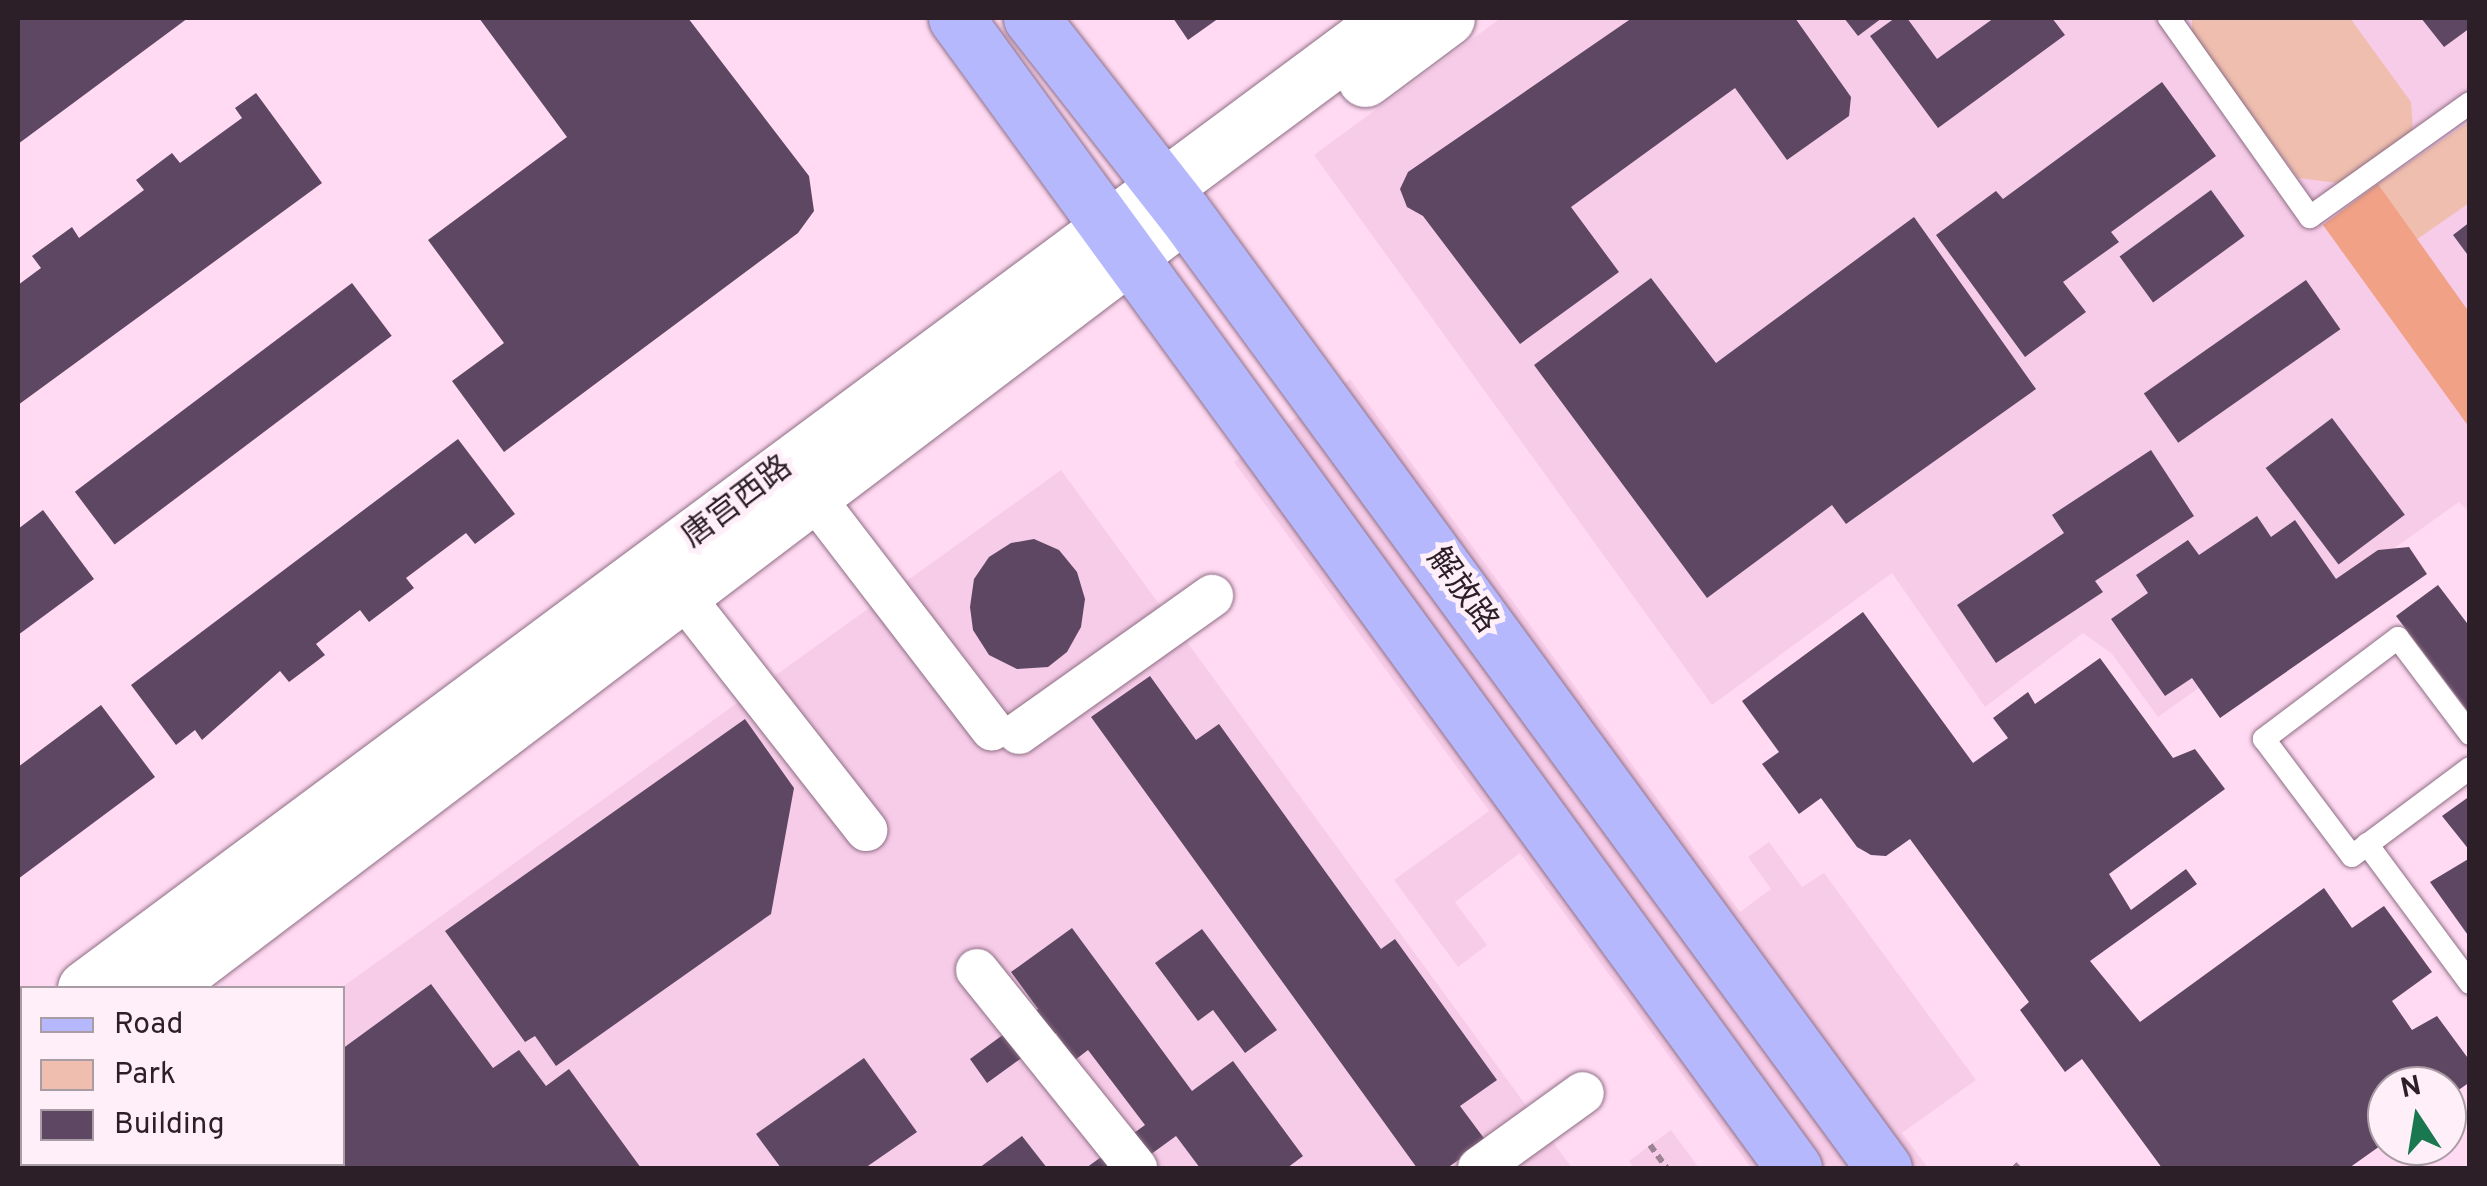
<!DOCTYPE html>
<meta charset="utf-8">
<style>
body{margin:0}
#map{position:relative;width:2487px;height:1186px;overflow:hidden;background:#ffdaf2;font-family:Overpass,"Noto Sans SC",sans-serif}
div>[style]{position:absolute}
.built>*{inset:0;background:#f7cce8}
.green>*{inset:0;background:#efbeae}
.forest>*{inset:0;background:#f0a186}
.building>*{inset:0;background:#5d4762;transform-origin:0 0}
.path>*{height:6px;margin-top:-3px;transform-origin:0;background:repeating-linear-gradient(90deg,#9c8293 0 8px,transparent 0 13px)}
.roads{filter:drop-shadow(0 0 2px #8e6e84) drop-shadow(0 0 2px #8e6e84)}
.lane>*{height:22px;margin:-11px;padding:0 11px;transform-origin:11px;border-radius:11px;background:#fff}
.street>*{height:42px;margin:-21px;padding:0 21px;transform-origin:21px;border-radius:21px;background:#fff}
.secondary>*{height:55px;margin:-27.5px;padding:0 27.5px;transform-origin:27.5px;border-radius:27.5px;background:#fff}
.primary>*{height:55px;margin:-27.5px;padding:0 27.5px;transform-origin:27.5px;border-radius:27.5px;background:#b5b8fd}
span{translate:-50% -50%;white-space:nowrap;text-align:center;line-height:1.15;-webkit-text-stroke:10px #feeff9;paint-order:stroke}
.street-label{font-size:32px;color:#2d1f28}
.frame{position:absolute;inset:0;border:20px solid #2d1f28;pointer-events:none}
.legend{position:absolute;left:20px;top:986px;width:325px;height:180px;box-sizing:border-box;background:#feeff9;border:2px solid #aa9ca5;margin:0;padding:12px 18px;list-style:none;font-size:30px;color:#2d1f28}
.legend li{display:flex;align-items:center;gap:20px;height:50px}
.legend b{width:50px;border:2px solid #aa9ca5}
.north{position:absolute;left:2367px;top:1066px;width:100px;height:100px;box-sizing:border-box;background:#feeff9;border:2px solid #aa9ca5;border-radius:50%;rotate:348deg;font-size:28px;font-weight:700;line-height:40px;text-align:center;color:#2d1f28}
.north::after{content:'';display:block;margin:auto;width:35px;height:45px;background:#19784f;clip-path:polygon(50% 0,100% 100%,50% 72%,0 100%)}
</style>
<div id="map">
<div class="built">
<i style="clip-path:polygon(1501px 18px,2469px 18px,2469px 512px,2459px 502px,2158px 717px,2112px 654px,2083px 633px,1985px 707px,1892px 573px,1712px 705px,1314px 155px)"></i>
<i style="clip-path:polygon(1350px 379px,1740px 912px,1771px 889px,1748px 857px,1769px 842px,1802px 887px,1824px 873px,1976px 1080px,1902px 1133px,1928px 1168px,1751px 1168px,1520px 853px,1455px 902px,1487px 945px,1458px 967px,1394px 880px,1489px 811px,1234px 462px)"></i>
<i style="clip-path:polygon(1061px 470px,1572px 1168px,244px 1168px,241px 1164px,342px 1164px,341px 988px)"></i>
<i style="clip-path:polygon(1671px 1130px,1699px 1168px,1634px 1168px,1629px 1161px)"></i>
</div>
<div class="green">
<i style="clip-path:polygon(2192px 18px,2350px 18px,2411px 102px,2413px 131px,2346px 184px,2298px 178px,2192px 34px)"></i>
<i style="clip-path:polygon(2469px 122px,2469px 203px,2416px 240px,2378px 184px)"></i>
</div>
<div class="forest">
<i style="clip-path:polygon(2378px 184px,2469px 312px,2469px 427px,2323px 225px)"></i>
</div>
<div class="building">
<i style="clip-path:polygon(18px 18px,188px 18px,18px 144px)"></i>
<i style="clip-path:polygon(479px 18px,688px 18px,809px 176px,814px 211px,798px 233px,504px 452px,452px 381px,504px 343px,428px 240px,567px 137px)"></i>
<i style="clip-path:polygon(1173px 18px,1219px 18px,1188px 40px)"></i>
<i style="clip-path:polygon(1632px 18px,1795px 18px,1851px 97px,1849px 116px,1787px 160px,1735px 88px,1571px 207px,1619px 272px,1520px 344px,1423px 216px,1407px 207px,1400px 189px,1408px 172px)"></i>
<i style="clip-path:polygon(1844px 18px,1882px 18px,1858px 36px)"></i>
<i style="clip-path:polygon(1895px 18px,1907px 18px,1937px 59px,1994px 18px,2052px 18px,2065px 35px,1938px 128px,1870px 36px)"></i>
<i style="clip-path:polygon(2421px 18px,2470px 18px,2470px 28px,2444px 47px)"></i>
<i style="clip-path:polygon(2162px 82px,2216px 156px,2111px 232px,2119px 242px,2063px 282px,2086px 312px,2025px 357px,1936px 235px,1996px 191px,2003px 199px)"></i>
<i style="clip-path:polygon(256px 93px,322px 183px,18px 405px,18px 285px,41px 268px,32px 256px,72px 227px,79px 238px,144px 190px,136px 180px,172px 153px,180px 163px,242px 118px,235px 108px)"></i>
<i style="left:2211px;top:190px;width:57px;height:113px;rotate:54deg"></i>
<i style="clip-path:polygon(1914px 217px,2036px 389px,1846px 524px,1832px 505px,1707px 598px,1534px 365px,1651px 278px,1716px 363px)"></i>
<i style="clip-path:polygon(2470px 222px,2470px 258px,2453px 235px)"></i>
<i style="left:2306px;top:280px;width:60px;height:198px;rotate:55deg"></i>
<i style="left:352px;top:283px;width:66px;height:347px;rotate:53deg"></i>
<i style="left:2332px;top:418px;width:121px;height:83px;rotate:53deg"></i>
<i style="clip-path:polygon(458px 439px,515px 514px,475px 544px,466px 533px,406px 578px,414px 588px,369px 622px,360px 610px,316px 644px,325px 655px,289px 682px,280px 671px,202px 740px,195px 730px,176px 745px,131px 685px)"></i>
<i style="clip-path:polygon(2151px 450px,2194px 516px,2095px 581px,2103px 592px,1996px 663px,1957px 605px,2064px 533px,2052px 515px)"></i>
<i style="clip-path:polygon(43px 510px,94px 579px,18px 635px,18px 529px)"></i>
<i style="clip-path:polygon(2257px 516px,2271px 537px,2295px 520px,2336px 579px,2378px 550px,2409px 547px,2427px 574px,2220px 718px,2192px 678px,2165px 696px,2111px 619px,2148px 593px,2136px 575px,2188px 540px,2199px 555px)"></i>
<i style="clip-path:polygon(1034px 539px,1059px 550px,1077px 572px,1085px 599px,1081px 627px,1067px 652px,1048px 667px,1017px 669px,989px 655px,973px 630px,970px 607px,974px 579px,989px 557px,1011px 543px)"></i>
<i style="clip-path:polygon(2438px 585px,2470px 627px,2470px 714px,2396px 616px)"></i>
<i style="clip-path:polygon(1863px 612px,1973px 763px,2008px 738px,1993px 718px,2028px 692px,2035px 704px,2100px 658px,2173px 758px,2195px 749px,2225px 789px,2109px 874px,2131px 910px,2186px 869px,2197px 884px,2090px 961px,2140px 1022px,2324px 888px,2352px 928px,2384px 906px,2432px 972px,2392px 1001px,2412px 1030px,2437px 1016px,2470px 1061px,2470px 1082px,2447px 1098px,2447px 1086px,2387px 1086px,2387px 1141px,2349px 1168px,2162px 1168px,2082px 1059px,2065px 1072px,2020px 1010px,2029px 1002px,1910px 839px,1886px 856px,1871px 855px,1857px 847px,1821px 798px,1799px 814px,1762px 764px,1779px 752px,1742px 701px)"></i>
<i style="clip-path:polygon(1150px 676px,1196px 740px,1219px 724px,1381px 949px,1395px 939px,1497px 1080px,1460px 1106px,1486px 1141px,1447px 1168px,1417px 1168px,1091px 717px)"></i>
<i style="clip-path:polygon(101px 705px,155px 777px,18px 879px,18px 767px)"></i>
<i style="clip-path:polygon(745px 719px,794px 788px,771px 914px,556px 1066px,535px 1036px,525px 1042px,445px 931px)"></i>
<i style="clip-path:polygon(2470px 796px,2470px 851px,2442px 816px)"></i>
<i style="clip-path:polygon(2470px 858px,2470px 938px,2430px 882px)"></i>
<i style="clip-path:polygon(1072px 928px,1192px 1091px,1233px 1061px,1303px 1156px,1287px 1168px,1200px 1168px,1176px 1136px,1132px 1168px,1086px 1168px,1145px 1125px,1088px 1050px,1075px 1060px,1056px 1033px,987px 1083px,970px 1059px,1038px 1009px,1011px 972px)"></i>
<i style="clip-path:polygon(1202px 929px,1277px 1030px,1245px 1053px,1213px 1010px,1198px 1021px,1155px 963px)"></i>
<i style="clip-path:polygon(431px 984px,493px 1068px,519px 1050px,546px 1086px,569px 1069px,641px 1168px,276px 1168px,272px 1164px,342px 1164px,342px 1049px)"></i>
<i style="clip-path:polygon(864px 1058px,917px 1132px,865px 1168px,781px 1168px,756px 1134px)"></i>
<i style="clip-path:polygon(1022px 1136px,1047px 1168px,979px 1168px)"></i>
<i style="clip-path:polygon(68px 1164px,107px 1164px,110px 1168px,61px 1168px)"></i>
</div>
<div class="path">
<i style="left:1650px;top:1145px;width:29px;rotate:54deg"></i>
<i style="left:2014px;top:1164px;width:6px;rotate:45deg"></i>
</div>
<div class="roads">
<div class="lane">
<i style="left:2169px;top:18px;width:244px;rotate:54.7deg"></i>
<i style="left:2310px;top:217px;width:196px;rotate:-35.5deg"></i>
<i style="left:2470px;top:734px;width:120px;rotate:-126.9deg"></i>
<i style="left:2398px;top:638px;width:168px;rotate:143deg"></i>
<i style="left:2264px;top:739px;width:146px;rotate:53.1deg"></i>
<i style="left:2352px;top:856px;width:147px;rotate:-36.7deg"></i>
<i style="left:2367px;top:844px;width:173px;rotate:53.5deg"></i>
</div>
<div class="street">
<i style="left:796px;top:474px;width:322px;rotate:52.5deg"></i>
<i style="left:664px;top:572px;width:328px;rotate:51.9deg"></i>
<i style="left:1019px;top:733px;width:237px;rotate:-35.4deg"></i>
<i style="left:977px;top:970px;width:254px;rotate:51.2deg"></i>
<i style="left:190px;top:1164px;width:6px;rotate:45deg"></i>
<i style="left:1479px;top:1168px;width:128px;rotate:-35.8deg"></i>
</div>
<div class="secondary">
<i style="left:1365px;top:79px;width:102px;rotate:-36.6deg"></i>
<i style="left:85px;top:988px;width:1627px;rotate:-36.6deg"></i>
<i style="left:162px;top:988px;width:1262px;rotate:-37.14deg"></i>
<i style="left:18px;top:1039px;width:6px;rotate:-45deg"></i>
<i style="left:18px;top:1096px;width:6px;rotate:-45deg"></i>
</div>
<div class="primary">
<i style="left:956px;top:18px;width:1423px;rotate:53.92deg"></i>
<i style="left:1031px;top:18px;width:248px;rotate:51.9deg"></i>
<i style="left:1184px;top:213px;width:1184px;rotate:53.76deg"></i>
</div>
</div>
<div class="street-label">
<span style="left:738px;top:503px;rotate:-37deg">唐宫西路</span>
<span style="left:1461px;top:591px;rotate:54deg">解放路</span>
</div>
<div class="frame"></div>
<ul class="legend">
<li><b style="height:12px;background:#b5b8fd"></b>Road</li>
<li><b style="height:28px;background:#efbeae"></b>Park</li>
<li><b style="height:28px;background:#5d4762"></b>Building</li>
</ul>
<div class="north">N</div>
</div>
